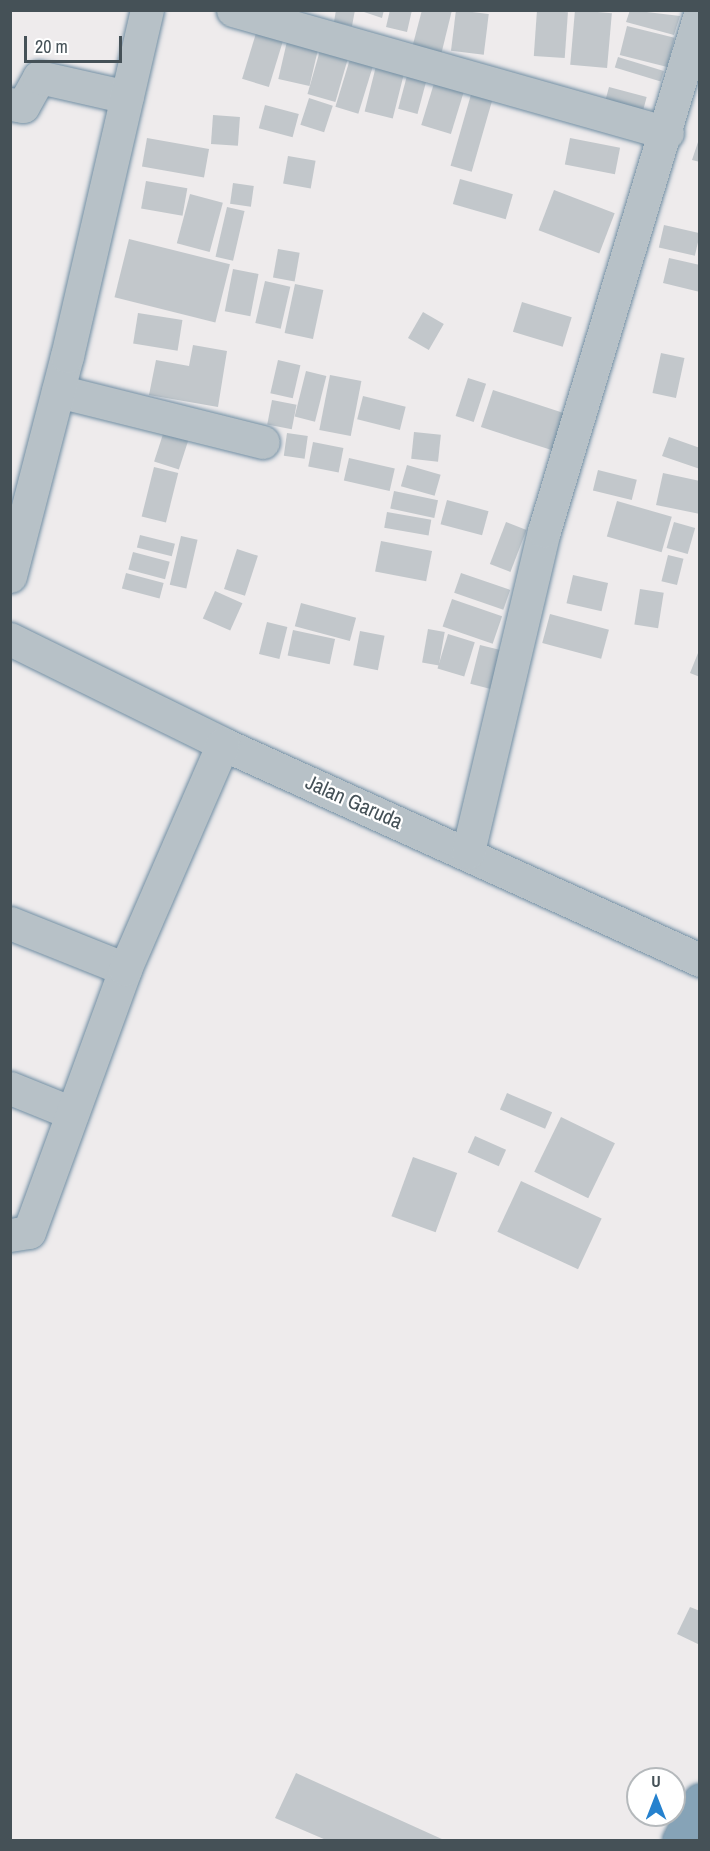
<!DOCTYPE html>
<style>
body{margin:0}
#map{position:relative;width:710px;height:1851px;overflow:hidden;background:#eeebec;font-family:"Archivo Narrow",sans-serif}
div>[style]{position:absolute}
.building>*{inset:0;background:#c2c7cb;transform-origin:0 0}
.roads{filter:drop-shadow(0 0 2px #718ea3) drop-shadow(0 0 2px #718ea3)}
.minor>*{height:33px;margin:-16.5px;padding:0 16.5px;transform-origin:16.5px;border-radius:16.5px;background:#b7c1c7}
.highway>*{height:33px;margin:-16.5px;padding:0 16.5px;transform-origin:16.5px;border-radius:16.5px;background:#86a3b7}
span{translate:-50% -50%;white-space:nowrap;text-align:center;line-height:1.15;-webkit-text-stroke:4.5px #fff;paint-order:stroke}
.street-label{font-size:21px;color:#455157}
.frame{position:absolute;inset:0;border:12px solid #455157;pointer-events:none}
.north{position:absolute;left:626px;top:1767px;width:60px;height:60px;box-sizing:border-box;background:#fff;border:2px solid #b5b9bc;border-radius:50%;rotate:0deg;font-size:16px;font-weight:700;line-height:24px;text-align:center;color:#455157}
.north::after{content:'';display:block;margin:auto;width:21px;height:27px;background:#2581ce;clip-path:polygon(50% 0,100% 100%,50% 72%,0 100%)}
.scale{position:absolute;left:24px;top:36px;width:98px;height:27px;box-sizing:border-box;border:3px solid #455157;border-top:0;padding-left:8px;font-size:18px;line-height:21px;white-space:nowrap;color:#455157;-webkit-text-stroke:4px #fff;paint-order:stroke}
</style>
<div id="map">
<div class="building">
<i style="clip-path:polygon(336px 10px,355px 10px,352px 26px,334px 22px)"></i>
<i style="clip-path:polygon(358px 10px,384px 10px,382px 18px)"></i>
<i style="clip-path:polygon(390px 10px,412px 10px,407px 32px,386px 27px)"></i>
<i style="clip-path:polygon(422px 10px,452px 10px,441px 55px,412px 48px)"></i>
<i style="left:456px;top:10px;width:33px;height:41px;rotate:7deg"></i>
<i style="left:537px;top:10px;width:31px;height:46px;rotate:4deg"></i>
<i style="left:575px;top:10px;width:37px;height:55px;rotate:5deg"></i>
<i style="clip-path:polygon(630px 10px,680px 16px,674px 35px,626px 22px)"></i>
<i style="left:627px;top:26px;width:49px;height:30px;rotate:14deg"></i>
<i style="left:257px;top:30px;width:28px;height:51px;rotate:17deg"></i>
<i style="left:288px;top:37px;width:32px;height:43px;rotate:13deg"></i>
<i style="left:321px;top:47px;width:29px;height:49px;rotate:16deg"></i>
<i style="left:618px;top:57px;width:48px;height:11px;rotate:17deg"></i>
<i style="left:350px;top:59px;width:24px;height:50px;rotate:17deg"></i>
<i style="left:376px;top:66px;width:29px;height:47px;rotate:14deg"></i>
<i style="left:408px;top:72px;width:20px;height:38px;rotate:15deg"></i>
<i style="left:435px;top:80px;width:31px;height:47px;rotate:17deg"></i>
<i style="left:474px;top:84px;width:22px;height:85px;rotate:16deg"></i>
<i style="left:609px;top:87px;width:39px;height:19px;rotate:15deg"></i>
<i style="left:309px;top:98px;width:25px;height:28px;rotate:18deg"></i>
<i style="left:265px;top:105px;width:35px;height:24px;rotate:15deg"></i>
<i style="left:213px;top:115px;width:27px;height:29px;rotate:4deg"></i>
<i style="clip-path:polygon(700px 136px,700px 162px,692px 160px)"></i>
<i style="left:147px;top:138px;width:63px;height:29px;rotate:10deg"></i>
<i style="left:570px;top:138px;width:51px;height:27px;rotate:11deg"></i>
<i style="left:288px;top:156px;width:28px;height:28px;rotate:10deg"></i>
<i style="left:460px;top:179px;width:55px;height:26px;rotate:16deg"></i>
<i style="left:146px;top:181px;width:42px;height:28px;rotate:10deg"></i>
<i style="left:233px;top:183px;width:21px;height:21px;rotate:8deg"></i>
<i style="left:554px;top:190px;width:65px;height:43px;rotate:21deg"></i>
<i style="left:190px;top:194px;width:34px;height:51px;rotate:15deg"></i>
<i style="left:227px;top:207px;width:18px;height:51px;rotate:13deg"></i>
<i style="left:664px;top:225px;width:37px;height:23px;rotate:13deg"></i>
<i style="left:129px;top:239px;width:104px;height:60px;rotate:14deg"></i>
<i style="left:278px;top:249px;width:22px;height:29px;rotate:10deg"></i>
<i style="clip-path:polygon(669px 258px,700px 265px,700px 292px,663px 283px)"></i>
<i style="left:233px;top:269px;width:26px;height:43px;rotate:11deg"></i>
<i style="left:265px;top:281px;width:26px;height:43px;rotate:13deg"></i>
<i style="left:295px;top:284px;width:29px;height:50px;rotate:12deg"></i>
<i style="left:522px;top:302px;width:52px;height:31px;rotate:17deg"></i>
<i style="left:423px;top:312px;width:24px;height:30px;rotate:30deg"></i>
<i style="left:138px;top:313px;width:45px;height:31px;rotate:9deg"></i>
<i style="clip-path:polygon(193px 345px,227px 351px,218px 407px,149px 395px,156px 360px,189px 366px)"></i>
<i style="left:661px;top:353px;width:24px;height:41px;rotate:12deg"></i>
<i style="left:278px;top:360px;width:23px;height:34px;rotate:13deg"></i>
<i style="left:306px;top:371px;width:21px;height:47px;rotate:14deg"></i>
<i style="left:330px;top:375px;width:32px;height:56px;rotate:11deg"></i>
<i style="left:468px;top:378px;width:19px;height:40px;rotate:18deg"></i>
<i style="left:493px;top:390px;width:79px;height:39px;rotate:18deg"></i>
<i style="left:363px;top:396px;width:44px;height:24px;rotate:14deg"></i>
<i style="left:272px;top:400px;width:25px;height:25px;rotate:11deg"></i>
<i style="left:164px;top:431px;width:26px;height:32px;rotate:18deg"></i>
<i style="left:414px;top:432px;width:27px;height:27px;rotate:6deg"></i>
<i style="left:287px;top:433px;width:21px;height:23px;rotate:8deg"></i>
<i style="clip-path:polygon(669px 437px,700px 448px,700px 469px,662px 456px)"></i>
<i style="left:313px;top:442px;width:31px;height:25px;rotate:11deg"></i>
<i style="left:349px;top:458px;width:47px;height:23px;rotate:13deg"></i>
<i style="left:407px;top:465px;width:35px;height:22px;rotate:16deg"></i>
<i style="left:154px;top:467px;width:25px;height:51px;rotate:14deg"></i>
<i style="left:598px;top:470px;width:40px;height:21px;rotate:14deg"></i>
<i style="clip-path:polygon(663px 473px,700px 481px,700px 514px,656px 505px)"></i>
<i style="left:394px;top:491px;width:45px;height:18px;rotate:12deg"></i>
<i style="left:447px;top:500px;width:43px;height:25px;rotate:15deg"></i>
<i style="left:617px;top:501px;width:57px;height:37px;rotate:16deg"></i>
<i style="left:387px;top:512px;width:45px;height:16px;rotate:10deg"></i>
<i style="left:506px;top:522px;width:22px;height:45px;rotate:21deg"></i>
<i style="left:674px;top:522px;width:22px;height:27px;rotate:16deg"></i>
<i style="left:140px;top:535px;width:36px;height:13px;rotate:14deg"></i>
<i style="left:181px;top:536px;width:17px;height:50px;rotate:13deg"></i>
<i style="left:381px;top:541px;width:52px;height:31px;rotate:11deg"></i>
<i style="left:237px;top:549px;width:22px;height:42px;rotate:18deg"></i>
<i style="left:133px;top:552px;width:38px;height:18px;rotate:15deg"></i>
<i style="left:668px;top:555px;width:16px;height:27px;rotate:14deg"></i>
<i style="left:126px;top:573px;width:39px;height:16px;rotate:15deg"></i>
<i style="left:461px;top:573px;width:52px;height:21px;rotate:19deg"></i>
<i style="left:573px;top:575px;width:36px;height:29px;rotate:13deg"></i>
<i style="left:640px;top:589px;width:24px;height:36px;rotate:9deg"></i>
<i style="left:215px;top:591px;width:30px;height:30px;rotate:24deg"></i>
<i style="left:452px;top:599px;width:53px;height:29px;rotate:19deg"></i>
<i style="left:301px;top:603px;width:57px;height:24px;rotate:15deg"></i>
<i style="left:550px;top:614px;width:61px;height:30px;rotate:15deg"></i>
<i style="left:267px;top:622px;width:21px;height:33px;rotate:14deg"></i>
<i style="left:428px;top:629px;width:17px;height:34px;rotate:10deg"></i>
<i style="left:293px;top:630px;width:43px;height:26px;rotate:12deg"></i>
<i style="left:360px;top:631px;width:25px;height:35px;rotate:11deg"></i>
<i style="left:448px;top:634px;width:28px;height:36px;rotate:17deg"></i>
<i style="left:480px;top:645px;width:21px;height:40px;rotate:14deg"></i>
<i style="clip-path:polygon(700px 648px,700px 677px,690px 673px)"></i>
<i style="left:507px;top:1093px;width:49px;height:18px;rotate:23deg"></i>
<i style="left:561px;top:1117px;width:60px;height:61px;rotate:26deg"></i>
<i style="left:475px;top:1136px;width:34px;height:18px;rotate:24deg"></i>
<i style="left:413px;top:1157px;width:47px;height:63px;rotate:20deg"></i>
<i style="left:521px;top:1181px;width:89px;height:56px;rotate:25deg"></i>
<i style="clip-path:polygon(690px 1607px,700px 1611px,700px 1645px,677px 1634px)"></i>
<i style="clip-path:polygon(296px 1773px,444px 1840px,326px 1840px,275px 1818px)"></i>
</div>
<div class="roads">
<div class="minor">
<i style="left:233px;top:10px;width:451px;rotate:15.8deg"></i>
<i style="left:10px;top:104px;width:13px;rotate:9deg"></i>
<i style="left:23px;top:106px;width:33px;rotate:-61deg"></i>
<i style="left:39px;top:77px;width:90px;rotate:12.8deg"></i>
<i style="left:58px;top:391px;width:211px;rotate:14deg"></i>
<i style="left:10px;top:576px;width:227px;rotate:-75.5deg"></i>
<i style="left:67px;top:356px;width:355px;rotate:-77deg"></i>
<i style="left:10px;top:639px;width:237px;rotate:26.2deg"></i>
<i style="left:223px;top:744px;width:524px;rotate:24.36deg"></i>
<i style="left:468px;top:852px;width:330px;rotate:-76.7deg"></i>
<i style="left:544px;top:531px;width:540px;rotate:-73.21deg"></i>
<i style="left:10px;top:923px;width:124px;rotate:21.8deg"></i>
<i style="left:10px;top:1088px;width:67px;rotate:22deg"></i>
<i style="left:10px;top:1235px;width:19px;rotate:-9deg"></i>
<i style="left:29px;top:1232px;width:280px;rotate:-69.9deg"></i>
<i style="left:125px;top:969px;width:245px;rotate:-66.5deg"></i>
</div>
<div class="highway">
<i style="left:679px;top:1840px;width:45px;rotate:-62.3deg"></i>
</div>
</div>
<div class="street-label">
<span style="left:354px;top:802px;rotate:24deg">Jalan Garuda</span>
</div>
<div class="frame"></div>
<div class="north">U</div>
<div class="scale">20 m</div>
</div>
